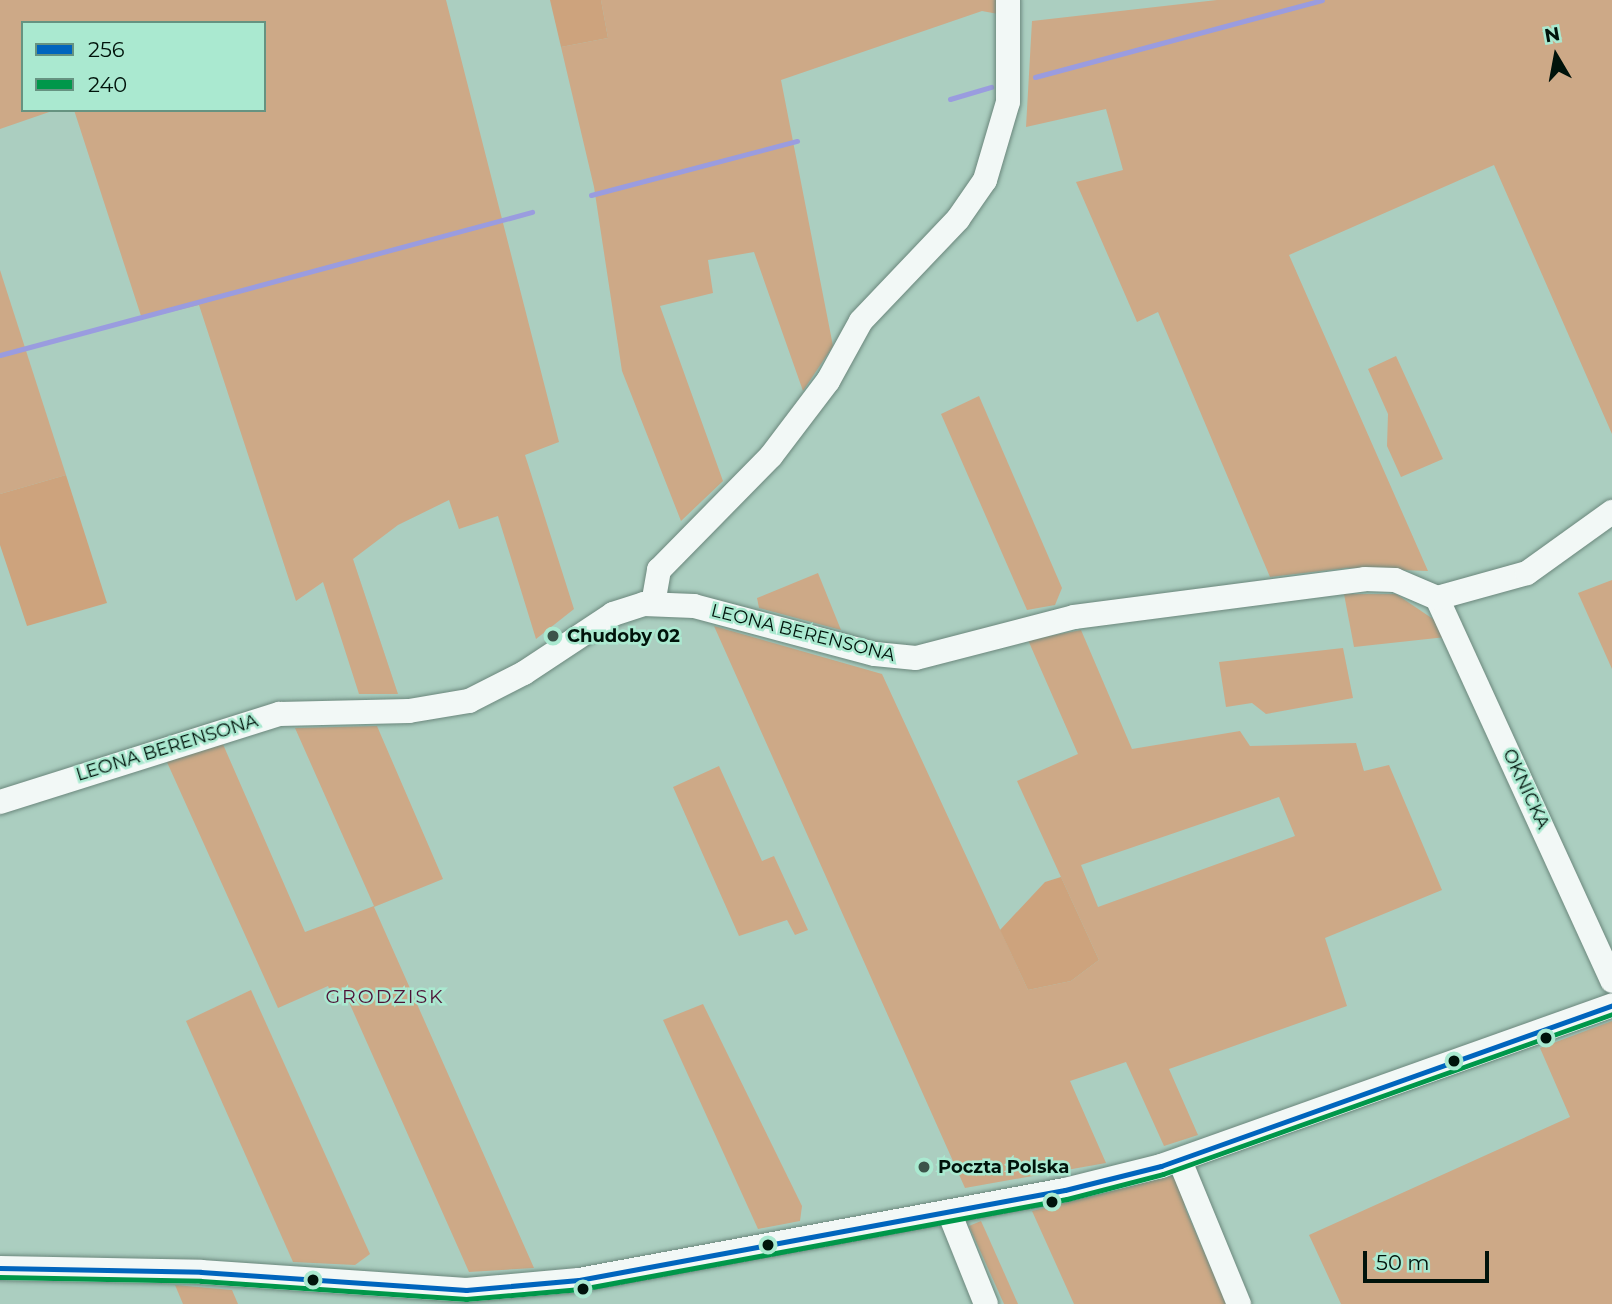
<!DOCTYPE html>
<style>
body{margin:0}
#map{position:relative;width:1612px;height:1304px;overflow:hidden;background:#abcec0;font-family:Montserrat,sans-serif}
div>[style]{position:absolute}
.green>*{inset:0;background:#cda987}
.forest>*{inset:0;background:#cda37d}
.stream>*{height:5px;margin:-2.5px;padding:0 2.5px;transform-origin:2.5px;border-radius:2.5px;background:#9a9cdf}
.roads{filter:drop-shadow(0 0 2px #6b877c) drop-shadow(0 0 2px #6b877c)}
.minor>*{height:24px;margin:-12px;padding:0 12px;transform-origin:12px;border-radius:12px;background:#f2f8f6}
.bus-1>*{height:5px;margin:-2.5px;padding:0 2.5px;transform-origin:2.5px;border-radius:2.5px;background:#0065bd}
.bus-2>*{height:5px;margin:-2.5px;padding:0 2.5px;transform-origin:2.5px;border-radius:2.5px;background:#00974a}
.dots>*{width:19px;height:19px;translate:-50% -50%;box-sizing:border-box;border:4px solid #aae9d0;border-radius:50%}
span{translate:-50% -50%;white-space:nowrap;text-align:center;line-height:1.15;-webkit-text-stroke:5px #aae9d0;paint-order:stroke}
.street-label{font-size:18px;color:#00130b}
.poi-label{font-size:18px;color:#00130b;font-weight:700}
.left{translate:0 -50%;text-align:left}
.neighbourhood-label{font-size:19px;color:#4e1136;letter-spacing:2px}
.legend{position:absolute;left:21px;top:21px;width:245px;height:91px;box-sizing:border-box;background:#aae9d0;border:2px solid #669381;margin:0;padding:9px 12px;list-style:none;font-size:21px;color:#00130b}
.legend li{display:flex;align-items:center;gap:14px;height:35px}
.legend b{width:35px;border:2px solid #669381}
.north{position:absolute;left:1521px;top:21px;width:70px;height:70px;-webkit-text-stroke:5px #aae9d0;paint-order:stroke;rotate:350deg;font-size:19px;font-weight:700;line-height:28px;text-align:center;color:#00130b}
.north::after{content:'';display:block;margin:auto;width:24px;height:32px;background:#00130b;clip-path:polygon(50% 0,100% 100%,50% 72%,0 100%)}
.scale{position:absolute;left:1363px;top:1251px;width:126px;height:32px;box-sizing:border-box;border:4px solid #00130b;border-top:0;padding-left:9px;font-size:21px;line-height:24px;white-space:nowrap;color:#00130b;-webkit-text-stroke:5px #aae9d0;paint-order:stroke}
</style>
<div id="map">
<div class="green">
<i style="clip-path:polygon(0 0,446px 0,559px 442px,525px 455px,574px 609px,536px 639px,498px 516px,459px 529px,449px 500px,398px 525px,353px 559px,398px 694px,359px 694px,323px 582px,296px 601px,199px 305px,142px 319px,74px 110px,264px 110px,264px 23px,23px 23px,23px 110px,55px 110px,0 129px)"></i>
<i style="clip-path:polygon(601px 0,997px 0,998px 14px,982px 11px,781px 80px,833px 346px,803px 391px,754px 252px,708px 260px,713px 293px,660px 306px,723px 481px,681px 521px,622px 371px,594px 187px,561px 47px,608px 38px)"></i>
<i style="clip-path:polygon(1217px 0,1612px 0,1612px 434px,1494px 165px,1289px 255px,1428px 571px,1347px 568px,1270px 577px,1158px 312px,1137px 322px,1076px 182px,1123px 170px,1106px 109px,1026px 127px,1032px 21px)"></i>
<i style="clip-path:polygon(0 270px,66px 475px,0 494px)"></i>
<i style="clip-path:polygon(1396px 356px,1443px 459px,1401px 477px,1387px 446px,1388px 414px,1368px 369px)"></i>
<i style="clip-path:polygon(979px 396px,1062px 588px,1055px 605px,1027px 610px,941px 414px)"></i>
<i style="clip-path:polygon(818px 573px,841px 630px,759px 608px,757px 598px)"></i>
<i style="clip-path:polygon(1612px 580px,1612px 669px,1578px 593px)"></i>
<i style="clip-path:polygon(1344px 594px,1396px 594px,1439px 623px,1446px 637px,1354px 647px)"></i>
<i style="clip-path:polygon(evenodd,714px 626px,882px 674px,1028px 990px,1071px 981px,1099px 960px,1017px 781px,1078px 754px,1028px 640px,1081px 630px,1132px 749px,1240px 731px,1250px 746px,1356px 743px,1364px 771px,1389px 765px,1442px 890px,1325px 938px,1347px 1006px,1169px 1069px,1198px 1135px,1164px 1146px,1126px 1062px,1070px 1081px,1106px 1163px,965px 1188px,714px 626px,1279px 797px,1295px 836px,1098px 907px,1081px 865px,1279px 797px)"></i>
<i style="clip-path:polygon(1343px 648px,1353px 698px,1266px 714px,1252px 703px,1226px 707px,1219px 662px)"></i>
<i style="clip-path:polygon(377px 726px,443px 879px,374px 907px,534px 1268px,469px 1272px,344px 991px,332px 995px,328px 986px,278px 1008px,166px 760px,222px 742px,305px 932px,374px 906px,295px 728px)"></i>
<i style="clip-path:polygon(719px 766px,762px 861px,774px 856px,808px 930px,795px 935px,787px 920px,739px 936px,673px 787px)"></i>
<i style="clip-path:polygon(251px 990px,370px 1254px,355px 1265px,293px 1262px,186px 1021px)"></i>
<i style="clip-path:polygon(703px 1004px,802px 1206px,800px 1221px,758px 1229px,663px 1020px)"></i>
<i style="clip-path:polygon(1612px 1021px,1612px 1304px,1341px 1304px,1309px 1235px,1570px 1117px,1540px 1048px)"></i>
<i style="clip-path:polygon(1180px 1174px,1185px 1208px,1227px 1304px,1074px 1304px,1032px 1211px)"></i>
<i style="clip-path:polygon(981px 1221px,986px 1232px,1018px 1304px,1004px 1304px,969px 1226px)"></i>
<i style="clip-path:polygon(175px 1285px,232px 1290px,238px 1304px,183px 1304px)"></i>
</div>
<div class="forest">
<i style="clip-path:polygon(550px 0,601px 0,608px 38px,561px 47px)"></i>
<i style="clip-path:polygon(66px 475px,107px 603px,27px 626px,0 545px,0 494px)"></i>
<i style="clip-path:polygon(1061px 877px,1099px 960px,1071px 981px,1028px 990px,1000px 930px,1045px 882px)"></i>
</div>
<div class="stream">
<i style="left:1035px;top:77px;width:297px;rotate:-15deg"></i>
<i style="left:950px;top:99px;width:43px;rotate:-16.3deg"></i>
<i style="left:591px;top:195px;width:213px;rotate:-14.7deg"></i>
<i style="left:0;top:355px;width:551px;rotate:-15.05deg"></i>
</div>
<div class="roads">
<div class="minor">
<i style="left:1437px;top:598px;width:421px;rotate:65.4deg"></i>
<i style="left:653px;top:604px;width:35px;rotate:-80deg"></i>
<i style="left:659px;top:570px;width:160px;rotate:-45.5deg"></i>
<i style="left:771px;top:456px;width:94px;rotate:-52.8deg"></i>
<i style="left:828px;top:381px;width:68px;rotate:-61.2deg"></i>
<i style="left:861px;top:321px;width:141px;rotate:-46.4deg"></i>
<i style="left:958px;top:219px;width:47px;rotate:-55.3deg"></i>
<i style="left:985px;top:180px;width:81px;rotate:-73.6deg"></i>
<i style="left:1008px;top:102px;width:102px;rotate:-90deg"></i>
<i style="left:0;top:802px;width:293px;rotate:-17.5deg"></i>
<i style="left:279px;top:714px;width:130px;rotate:-1.3deg"></i>
<i style="left:409px;top:711px;width:61px;rotate:-9.5deg"></i>
<i style="left:469px;top:701px;width:62px;rotate:-27deg"></i>
<i style="left:524px;top:673px;width:107px;rotate:-33.5deg"></i>
<i style="left:613px;top:614px;width:33px;rotate:-18deg"></i>
<i style="left:644px;top:604px;width:50px;rotate:2.3deg"></i>
<i style="left:694px;top:606px;width:187px;rotate:14.9deg"></i>
<i style="left:875px;top:654px;width:41px;rotate:5.6deg"></i>
<i style="left:916px;top:658px;width:163px;rotate:-14.5deg"></i>
<i style="left:1074px;top:617px;width:293px;rotate:-7.4deg"></i>
<i style="left:1365px;top:579px;width:30px;rotate:2deg"></i>
<i style="left:1395px;top:580px;width:46px;rotate:23.2deg"></i>
<i style="left:1437px;top:598px;width:93px;rotate:-15.5deg"></i>
<i style="left:1527px;top:573px;width:105px;rotate:-35.7deg"></i>
<i style="left:1180px;top:1161px;width:155px;rotate:67.6deg"></i>
<i style="left:949px;top:1212px;width:99px;rotate:68.1deg"></i>
<i style="left:0;top:1268px;width:201px;rotate:1.1deg"></i>
<i style="left:201px;top:1272px;width:266px;rotate:3.9deg"></i>
<i style="left:466px;top:1290px;width:113px;rotate:-5.1deg"></i>
<i style="left:579px;top:1280px;width:494px;rotate:-10.5deg"></i>
<i style="left:1065px;top:1190px;width:99px;rotate:-14deg"></i>
<i style="left:1161px;top:1166px;width:479px;rotate:-19.6deg"></i>
</div>
</div>
<div class="bus-1">
<i style="left:0;top:1268px;width:201px;rotate:1.1deg"></i>
<i style="left:201px;top:1272px;width:266px;rotate:3.9deg"></i>
<i style="left:466px;top:1290px;width:113px;rotate:-5.1deg"></i>
<i style="left:579px;top:1280px;width:494px;rotate:-10.5deg"></i>
<i style="left:1065px;top:1190px;width:99px;rotate:-14deg"></i>
<i style="left:1161px;top:1166px;width:479px;rotate:-19.6deg"></i>
</div>
<div class="bus-2">
<i style="left:0;top:1277px;width:201px;rotate:1.1deg"></i>
<i style="left:201px;top:1281px;width:266px;rotate:3.9deg"></i>
<i style="left:466px;top:1299px;width:115px;rotate:-5deg"></i>
<i style="left:581px;top:1289px;width:494px;rotate:-10.5deg"></i>
<i style="left:1067px;top:1199px;width:99px;rotate:-14.6deg"></i>
<i style="left:1163px;top:1174px;width:477px;rotate:-19.6deg"></i>
</div>
<div class="dots">
<i style="left:553px;top:636px;background:#3c544a"></i>
<i style="left:1546px;top:1038px;background:#00130b"></i>
<i style="left:1454px;top:1061px;background:#00130b"></i>
<i style="left:924px;top:1167px;background:#3c544a"></i>
<i style="left:1052px;top:1202px;background:#00130b"></i>
<i style="left:768px;top:1245px;background:#00130b"></i>
<i style="left:313px;top:1280px;background:#00130b"></i>
<i style="left:583px;top:1289px;background:#00130b"></i>
</div>
<div class="street-label">
<span style="left:803px;top:633px;rotate:14deg">LEONA BERENSONA</span>
<span style="left:167px;top:748px;rotate:-17deg">LEONA BERENSONA</span>
<span style="left:1526px;top:789px;rotate:65deg">OKNICKA</span>
</div>
<div class="poi-label">
<span class="left" style="left:567px;top:636px">Chudoby 02</span>
<span class="left" style="left:938px;top:1167px">Poczta Polska</span>
</div>
<div class="neighbourhood-label">
<span style="left:385px;top:997px">GRODZISK</span>
</div>
<ul class="legend">
<li><b style="height:9px;background:#0065bd"></b>256</li>
<li><b style="height:9px;background:#00974a"></b>240</li>
</ul>
<div class="north">N</div>
<div class="scale">50 m</div>
</div>
